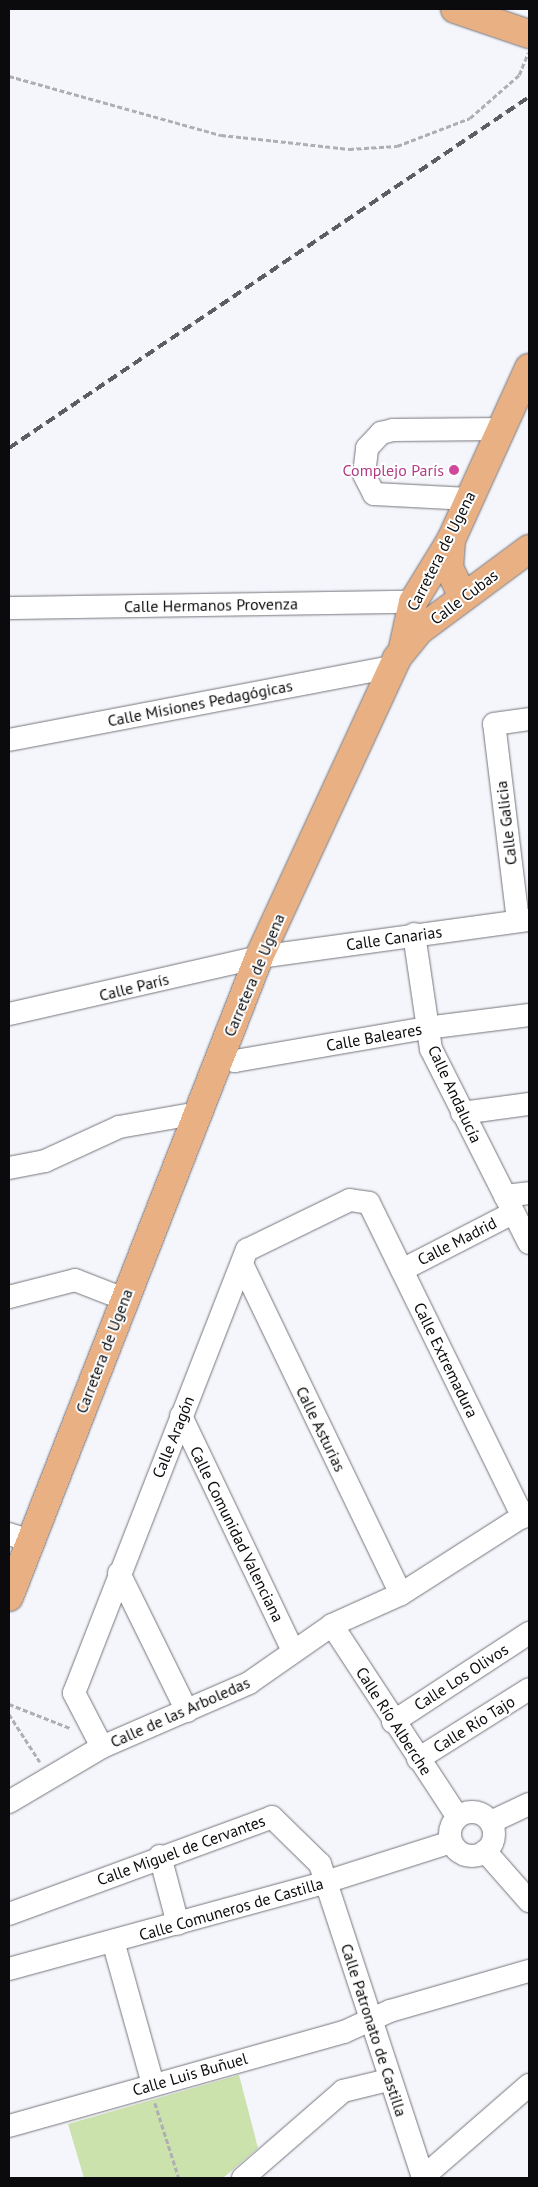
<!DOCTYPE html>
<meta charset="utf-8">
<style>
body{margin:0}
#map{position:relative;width:538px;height:2187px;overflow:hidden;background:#f5f6fc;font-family:"PT Sans",sans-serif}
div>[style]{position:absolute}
.green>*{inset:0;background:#cbe2ac}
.path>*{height:2.5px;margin-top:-1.25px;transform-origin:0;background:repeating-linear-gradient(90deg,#aeaeb3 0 5px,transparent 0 7.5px)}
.roads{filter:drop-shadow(0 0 1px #75757b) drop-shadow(0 0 1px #75757b)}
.minor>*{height:22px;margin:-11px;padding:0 11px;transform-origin:11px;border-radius:11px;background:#fff}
.minor>.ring{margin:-11px;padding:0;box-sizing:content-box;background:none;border:22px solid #fff;border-radius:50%}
.major>*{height:28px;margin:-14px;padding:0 14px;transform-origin:14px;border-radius:14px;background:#e9b083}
.rail>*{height:4px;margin-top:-2px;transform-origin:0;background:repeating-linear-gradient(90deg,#5c5d60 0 10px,transparent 0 15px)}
.dots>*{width:14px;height:14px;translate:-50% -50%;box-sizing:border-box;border:2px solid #fff;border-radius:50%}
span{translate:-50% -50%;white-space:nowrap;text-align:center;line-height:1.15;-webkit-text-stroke:4px #fff;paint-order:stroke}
.hotel-label{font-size:16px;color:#b23c85}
.right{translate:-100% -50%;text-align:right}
.street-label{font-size:16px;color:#0b0b0d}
.frame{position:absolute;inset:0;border:10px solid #0b0b0d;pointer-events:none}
</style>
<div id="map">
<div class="green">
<i style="clip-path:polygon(239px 2075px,258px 2148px,223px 2178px,84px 2178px,68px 2124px)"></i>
</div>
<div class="path">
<i style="left:9px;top:76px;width:220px;rotate:15.6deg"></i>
<i style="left:221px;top:135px;width:129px;rotate:6.2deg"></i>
<i style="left:349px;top:149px;width:48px;rotate:-3.6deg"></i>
<i style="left:397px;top:146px;width:78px;rotate:-21deg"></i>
<i style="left:470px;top:118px;width:65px;rotate:-41.3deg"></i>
<i style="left:519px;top:75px;width:24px;rotate:-68deg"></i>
<i style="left:9px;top:1704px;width:66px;rotate:21.5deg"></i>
<i style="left:9px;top:1714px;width:57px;rotate:57.1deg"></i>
<i style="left:155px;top:2103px;width:79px;rotate:72.3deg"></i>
</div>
<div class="roads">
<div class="minor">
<i style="left:469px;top:499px;width:95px;rotate:-177deg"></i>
<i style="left:374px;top:494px;width:22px;rotate:-117deg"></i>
<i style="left:364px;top:474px;width:26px;rotate:-83deg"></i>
<i style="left:367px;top:448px;width:21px;rotate:-47deg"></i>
<i style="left:381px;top:433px;width:12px;rotate:-14deg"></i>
<i style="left:393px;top:430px;width:108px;rotate:-0.5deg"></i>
<i style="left:9px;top:608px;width:404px;rotate:-0.9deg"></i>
<i style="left:9px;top:740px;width:390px;rotate:-10.8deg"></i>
<i style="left:518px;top:921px;width:198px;rotate:-96.9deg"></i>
<i style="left:494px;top:724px;width:35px;rotate:-8deg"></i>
<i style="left:414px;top:934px;width:116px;rotate:81.6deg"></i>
<i style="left:431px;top:1049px;width:217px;rotate:63.2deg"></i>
<i style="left:9px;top:1014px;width:256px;rotate:-12.8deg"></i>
<i style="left:259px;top:957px;width:273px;rotate:-7.8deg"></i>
<i style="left:219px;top:1058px;width:16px;rotate:11deg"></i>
<i style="left:235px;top:1061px;width:194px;rotate:-9.8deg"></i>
<i style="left:426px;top:1028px;width:104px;rotate:-7.2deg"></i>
<i style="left:462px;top:1113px;width:68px;rotate:-7.7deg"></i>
<i style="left:9px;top:1168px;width:37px;rotate:-11deg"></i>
<i style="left:45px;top:1161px;width:81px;rotate:-24.7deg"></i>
<i style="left:119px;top:1127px;width:80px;rotate:-10deg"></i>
<i style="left:505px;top:1196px;width:24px;rotate:-7deg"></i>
<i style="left:242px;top:1264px;width:366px;rotate:64.3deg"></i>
<i style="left:402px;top:1270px;width:125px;rotate:-27.2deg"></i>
<i style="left:9px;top:1297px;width:68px;rotate:-14.4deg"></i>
<i style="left:75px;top:1280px;width:53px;rotate:21.2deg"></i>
<i style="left:181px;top:1416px;width:260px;rotate:64.5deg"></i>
<i style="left:9px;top:1534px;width:22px;rotate:18deg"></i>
<i style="left:119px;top:1573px;width:154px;rotate:63.8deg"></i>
<i style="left:332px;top:1625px;width:228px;rotate:56.8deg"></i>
<i style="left:393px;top:1722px;width:163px;rotate:-33.2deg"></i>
<i style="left:102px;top:1747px;width:61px;rotate:-117.4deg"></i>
<i style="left:74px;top:1693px;width:476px;rotate:-68.7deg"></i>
<i style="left:247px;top:1250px;width:114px;rotate:-25.9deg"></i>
<i style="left:350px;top:1200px;width:19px;rotate:9deg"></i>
<i style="left:369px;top:1203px;width:350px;rotate:63.9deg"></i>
<i style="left:418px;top:1759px;width:131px;rotate:-32.2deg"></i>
<i style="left:9px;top:1802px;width:108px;rotate:-30.6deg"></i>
<i style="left:102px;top:1747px;width:160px;rotate:-23.5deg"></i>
<i style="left:249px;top:1683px;width:101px;rotate:-34.9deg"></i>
<i style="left:332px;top:1625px;width:76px;rotate:-24.2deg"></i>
<i style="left:401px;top:1594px;width:152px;rotate:-32.6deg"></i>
<i class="ring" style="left:450px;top:1812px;width:22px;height:22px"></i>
<i style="left:491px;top:1822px;width:42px;rotate:-25.3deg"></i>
<i style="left:485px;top:1851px;width:67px;rotate:48.7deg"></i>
<i style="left:160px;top:1856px;width:70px;rotate:75.2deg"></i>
<i style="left:9px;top:1914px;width:280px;rotate:-20.2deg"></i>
<i style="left:272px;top:1817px;width:67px;rotate:44.4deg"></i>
<i style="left:320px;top:1864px;width:330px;rotate:71.8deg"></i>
<i style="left:113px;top:1941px;width:148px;rotate:74.4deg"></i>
<i style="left:9px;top:1969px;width:329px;rotate:-15.3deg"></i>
<i style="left:326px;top:1882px;width:131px;rotate:-17.7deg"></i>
<i style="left:9px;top:2126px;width:348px;rotate:-15.7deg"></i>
<i style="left:344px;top:2032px;width:51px;rotate:-24.5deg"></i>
<i style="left:390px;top:2011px;width:145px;rotate:-16.1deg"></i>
<i style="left:243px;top:2178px;width:133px;rotate:-41deg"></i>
<i style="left:343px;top:2091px;width:46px;rotate:-13.7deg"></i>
<i style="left:422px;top:2178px;width:142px;rotate:-41deg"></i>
</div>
<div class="major">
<i style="left:455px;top:9px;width:78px;rotate:18.7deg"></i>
<i style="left:451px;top:540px;width:28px;rotate:94deg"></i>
<i style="left:449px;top:568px;width:32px;rotate:64deg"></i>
<i style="left:403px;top:648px;width:47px;rotate:-77.7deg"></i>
<i style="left:413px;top:602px;width:73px;rotate:-58.5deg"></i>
<i style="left:451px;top:540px;width:189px;rotate:-65.6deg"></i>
<i style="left:9px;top:1597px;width:687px;rotate:-68.66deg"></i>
<i style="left:259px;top:957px;width:329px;rotate:-65.2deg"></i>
<i style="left:397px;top:658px;width:36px;rotate:-51deg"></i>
<i style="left:420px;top:630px;width:136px;rotate:-36.6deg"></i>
</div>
</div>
<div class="rail">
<i style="left:9px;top:448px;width:627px;rotate:-34.02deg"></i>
</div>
<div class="dots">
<i style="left:454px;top:470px;background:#d1479c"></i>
</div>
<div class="hotel-label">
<span class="right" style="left:444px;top:470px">Complejo París</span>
</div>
<div class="street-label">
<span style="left:441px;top:551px;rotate:-63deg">Carretera de Ugena</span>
<span style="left:464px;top:597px;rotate:-37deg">Calle Cubas</span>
<span style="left:211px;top:605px;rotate:-1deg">Calle Hermanos Provenza</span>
<span style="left:200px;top:703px;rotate:-11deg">Calle Misiones Pedagógicas</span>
<span style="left:506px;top:823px;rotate:-97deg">Calle Galicia</span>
<span style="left:394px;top:938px;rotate:-8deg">Calle Canarias</span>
<span style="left:254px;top:975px;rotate:-67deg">Carretera de Ugena</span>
<span style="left:134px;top:987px;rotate:-14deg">Calle París</span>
<span style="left:374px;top:1037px;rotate:-10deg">Calle Baleares</span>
<span style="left:455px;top:1094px;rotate:65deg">Calle Andalucía</span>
<span style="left:457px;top:1241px;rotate:-27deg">Calle Madrid</span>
<span style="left:104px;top:1351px;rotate:-69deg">Carretera de Ugena</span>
<span style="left:446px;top:1360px;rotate:64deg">Calle Extremadura</span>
<span style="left:321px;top:1429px;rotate:64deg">Calle Asturias</span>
<span style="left:173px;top:1437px;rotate:-68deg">Calle Aragón</span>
<span style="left:237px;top:1534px;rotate:64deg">Calle Comunidad Valenciana</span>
<span style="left:461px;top:1677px;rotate:-33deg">Calle Los Olivos</span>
<span style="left:180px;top:1712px;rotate:-24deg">Calle de las Arboledas</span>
<span style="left:394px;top:1721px;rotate:57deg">Calle Río Alberche</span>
<span style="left:474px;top:1724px;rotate:-32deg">Calle Río Tajo</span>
<span style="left:181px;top:1850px;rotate:-20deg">Calle Miguel de Cervantes</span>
<span style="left:231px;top:1909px;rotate:-16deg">Calle Comuneros de Castilla</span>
<span style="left:374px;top:2030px;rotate:72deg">Calle Patronato de Castilla</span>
<span style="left:190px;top:2074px;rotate:-16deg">Calle Luis Buñuel</span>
</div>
<div class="frame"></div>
</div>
